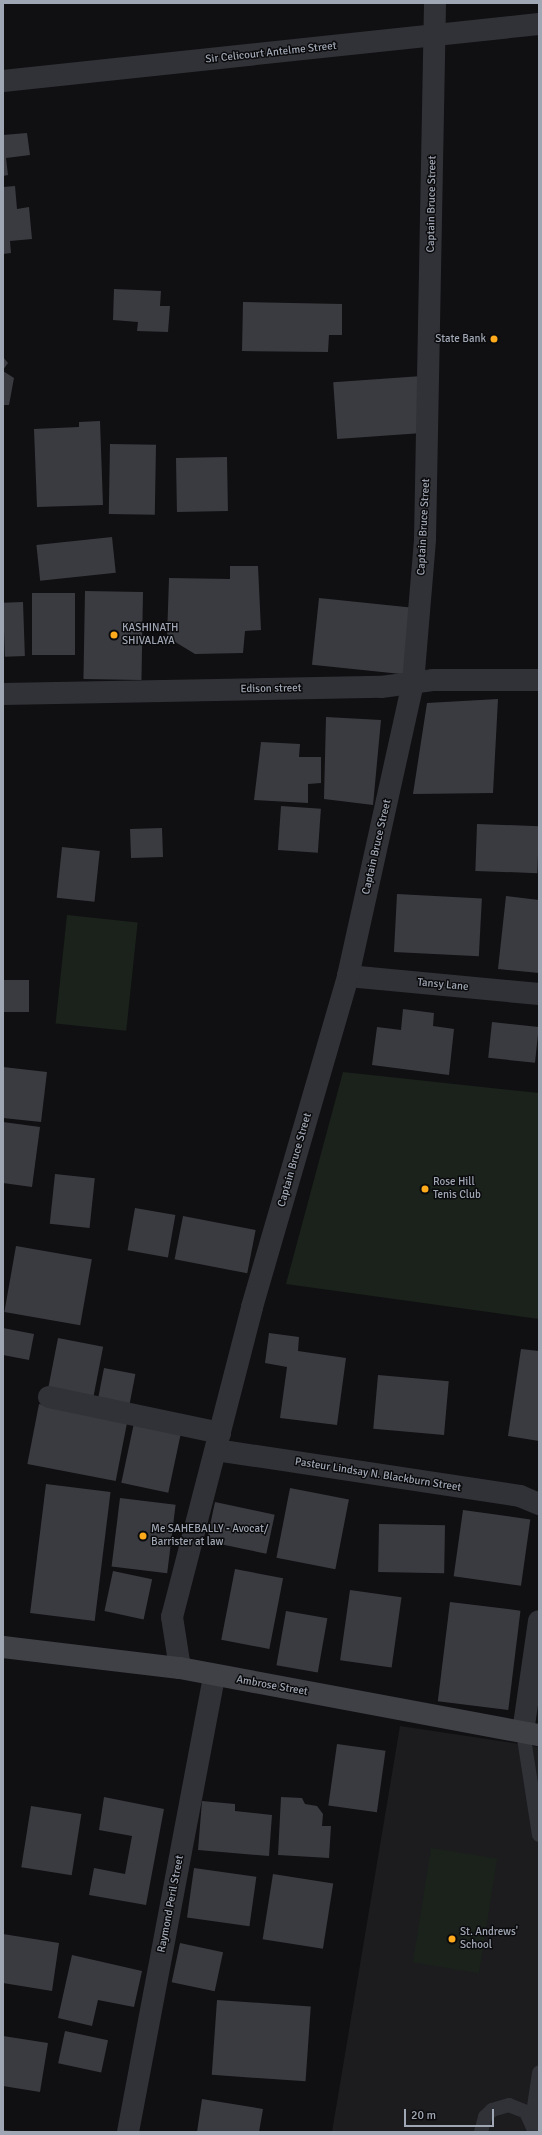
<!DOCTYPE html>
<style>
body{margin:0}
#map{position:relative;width:542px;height:2135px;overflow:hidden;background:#101012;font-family:Signika,sans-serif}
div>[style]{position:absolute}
.built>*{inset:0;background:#1c1c1f}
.green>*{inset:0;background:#1a221b;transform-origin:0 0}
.building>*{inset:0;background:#3a3b40;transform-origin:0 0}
.lane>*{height:14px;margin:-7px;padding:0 7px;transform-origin:7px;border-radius:7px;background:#313237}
.street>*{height:22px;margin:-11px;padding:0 11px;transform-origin:11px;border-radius:11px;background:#313237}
.secondary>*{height:22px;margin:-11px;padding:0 11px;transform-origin:11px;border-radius:11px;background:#3f4147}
.dots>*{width:11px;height:11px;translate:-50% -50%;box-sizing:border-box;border:2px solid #0b0b0d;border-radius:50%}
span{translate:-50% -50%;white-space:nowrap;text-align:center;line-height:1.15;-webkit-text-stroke:3px #0b0b0d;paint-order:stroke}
.street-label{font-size:11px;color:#a0a7b4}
.poi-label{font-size:11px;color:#a0a7b4}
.right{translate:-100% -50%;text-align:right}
.left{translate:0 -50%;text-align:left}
.frame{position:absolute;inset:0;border:4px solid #a0a7b4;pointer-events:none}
.scale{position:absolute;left:404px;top:2109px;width:90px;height:18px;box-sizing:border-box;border:2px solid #a0a7b4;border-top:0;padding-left:5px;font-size:12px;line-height:14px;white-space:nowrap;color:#a0a7b4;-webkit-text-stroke:3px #0b0b0d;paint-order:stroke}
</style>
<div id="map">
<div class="built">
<i style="clip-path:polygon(400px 1726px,539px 1747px,539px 2132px,332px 2132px)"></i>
</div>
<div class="green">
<i style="left:67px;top:915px;width:71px;height:109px;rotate:6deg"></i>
<i style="clip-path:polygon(343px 1072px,539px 1093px,539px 1319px,286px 1284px)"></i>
<i style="left:431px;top:1848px;width:67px;height:116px;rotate:9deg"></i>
</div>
<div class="building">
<i style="clip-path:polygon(27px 133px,30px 155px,6px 158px,8px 175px,3px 176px,3px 135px)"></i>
<i style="clip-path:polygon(15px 186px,17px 209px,29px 207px,32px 239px,10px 241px,11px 253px,3px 254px,3px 187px)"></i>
<i style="clip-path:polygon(114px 289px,161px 291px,160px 306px,170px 306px,168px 332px,137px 331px,138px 322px,113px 320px)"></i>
<i style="clip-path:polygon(243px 302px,342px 304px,342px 335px,329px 335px,328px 352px,242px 351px)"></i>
<i style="clip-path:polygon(3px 357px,8px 363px,3px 370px)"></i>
<i style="clip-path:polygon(3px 371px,14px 378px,9px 405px,3px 405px)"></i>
<i style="left:422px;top:376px;width:57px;height:89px;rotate:86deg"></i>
<i style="clip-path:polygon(100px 421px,103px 505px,37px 507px,34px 429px,79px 427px,79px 422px)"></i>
<i style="left:110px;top:444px;width:46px;height:70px;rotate:1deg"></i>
<i style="left:227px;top:457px;width:54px;height:51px;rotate:89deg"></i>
<i style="left:112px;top:537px;width:36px;height:76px;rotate:84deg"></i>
<i style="clip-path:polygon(230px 566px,258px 566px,261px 630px,245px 631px,243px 653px,195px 654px,167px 637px,169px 578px,230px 579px)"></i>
<i style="left:85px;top:591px;width:58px;height:88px;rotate:1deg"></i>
<i style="left:32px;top:593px;width:43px;height:62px"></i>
<i style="left:319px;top:598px;width:92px;height:67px;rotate:6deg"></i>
<i style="left:23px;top:602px;width:54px;height:20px;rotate:88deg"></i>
<i style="clip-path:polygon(498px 699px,493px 793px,413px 794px,427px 703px)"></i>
<i style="clip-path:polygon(326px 717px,381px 720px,373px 805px,324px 799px)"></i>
<i style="clip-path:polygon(261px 742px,300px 744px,299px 757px,321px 757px,321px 783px,308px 784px,308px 803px,254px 800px)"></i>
<i style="left:281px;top:806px;width:40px;height:44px;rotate:4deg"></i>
<i style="left:477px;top:824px;width:62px;height:47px;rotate:2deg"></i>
<i style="left:162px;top:828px;width:29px;height:32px;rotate:88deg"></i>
<i style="left:62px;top:847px;width:38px;height:51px;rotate:6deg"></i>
<i style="left:397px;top:894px;width:85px;height:58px;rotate:3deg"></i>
<i style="clip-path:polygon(506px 896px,539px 900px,539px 973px,498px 969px)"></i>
<i style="left:29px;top:980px;width:32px;height:26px;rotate:90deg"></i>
<i style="clip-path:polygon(403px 1009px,434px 1013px,433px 1026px,454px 1029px,449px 1075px,372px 1065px,377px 1027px,401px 1030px)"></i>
<i style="left:492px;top:1022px;width:47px;height:36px;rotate:6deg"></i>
<i style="clip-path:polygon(3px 1067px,47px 1072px,41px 1122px,3px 1118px)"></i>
<i style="clip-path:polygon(3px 1122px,40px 1127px,32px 1187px,3px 1183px)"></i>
<i style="left:55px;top:1174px;width:40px;height:50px;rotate:6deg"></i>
<i style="left:135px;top:1208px;width:41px;height:43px;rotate:10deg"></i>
<i style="left:183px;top:1216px;width:74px;height:44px;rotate:11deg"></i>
<i style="left:16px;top:1246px;width:77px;height:67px;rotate:10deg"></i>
<i style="clip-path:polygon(3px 1328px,34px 1334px,29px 1360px,3px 1355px)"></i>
<i style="clip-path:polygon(269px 1333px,299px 1337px,298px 1351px,346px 1358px,337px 1425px,280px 1418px,287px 1367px,265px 1363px)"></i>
<i style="left:58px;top:1338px;width:46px;height:52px;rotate:11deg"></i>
<i style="clip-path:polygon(521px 1349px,539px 1351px,539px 1441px,508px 1436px)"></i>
<i style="left:104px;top:1368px;width:32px;height:31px;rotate:11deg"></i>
<i style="left:378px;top:1375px;width:71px;height:54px;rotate:5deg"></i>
<i style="left:39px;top:1404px;width:90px;height:61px;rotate:11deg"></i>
<i style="left:134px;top:1423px;width:48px;height:61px;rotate:12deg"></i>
<i style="left:46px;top:1484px;width:65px;height:130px;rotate:7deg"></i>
<i style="left:290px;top:1488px;width:60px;height:71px;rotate:11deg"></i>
<i style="left:120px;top:1498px;width:56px;height:69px;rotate:7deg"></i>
<i style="left:215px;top:1502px;width:61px;height:40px;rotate:12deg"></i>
<i style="left:463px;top:1510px;width:68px;height:67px;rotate:8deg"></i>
<i style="left:379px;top:1524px;width:66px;height:48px;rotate:1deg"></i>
<i style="left:235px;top:1569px;width:49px;height:72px;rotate:11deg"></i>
<i style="left:113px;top:1571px;width:40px;height:41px;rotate:12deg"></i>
<i style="left:350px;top:1590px;width:52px;height:71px;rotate:8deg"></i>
<i style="left:450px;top:1602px;width:71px;height:100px;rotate:7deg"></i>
<i style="left:286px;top:1611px;width:42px;height:55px;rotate:10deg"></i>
<i style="left:337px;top:1744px;width:49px;height:62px;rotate:8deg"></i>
<i style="clip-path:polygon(104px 1797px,164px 1809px,146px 1905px,89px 1895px,94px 1868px,125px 1874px,132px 1836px,99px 1830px)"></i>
<i style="clip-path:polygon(281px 1797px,302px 1798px,305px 1804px,317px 1806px,323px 1814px,322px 1826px,331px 1826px,329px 1858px,278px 1855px)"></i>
<i style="clip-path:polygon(202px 1801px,235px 1804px,235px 1811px,272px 1815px,269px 1856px,198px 1850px)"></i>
<i style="left:31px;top:1806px;width:51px;height:62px;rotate:9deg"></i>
<i style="left:194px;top:1868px;width:63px;height:50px;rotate:8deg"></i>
<i style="left:273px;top:1874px;width:61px;height:66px;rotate:9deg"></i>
<i style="clip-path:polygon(3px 1934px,59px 1943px,52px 1991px,3px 1983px)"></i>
<i style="left:180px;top:1943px;width:44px;height:40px;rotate:12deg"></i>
<i style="clip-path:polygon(72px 1955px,142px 1971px,134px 2007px,98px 2000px,92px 2026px,58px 2018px)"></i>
<i style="left:217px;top:2000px;width:94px;height:75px;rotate:4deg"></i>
<i style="left:65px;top:2031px;width:44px;height:33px;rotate:12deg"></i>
<i style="clip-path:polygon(3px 2036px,48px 2043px,40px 2092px,3px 2086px)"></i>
<i style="clip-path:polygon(202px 2099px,263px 2109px,259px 2132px,197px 2132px)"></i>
<i style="clip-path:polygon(3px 2130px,13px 2131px,13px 2132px,3px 2132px)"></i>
</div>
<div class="lane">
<i style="left:523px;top:1732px;width:104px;rotate:81.2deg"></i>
<i style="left:532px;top:2120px;width:48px;rotate:-81.5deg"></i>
<i style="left:481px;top:2132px;width:16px;rotate:-75deg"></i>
<i style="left:485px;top:2117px;width:10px;rotate:-45deg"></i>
<i style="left:492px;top:2110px;width:18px;rotate:-16deg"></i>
<i style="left:509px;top:2105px;width:18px;rotate:22deg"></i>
<i style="left:526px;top:2112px;width:22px;rotate:66deg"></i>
</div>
<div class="street">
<i style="left:3px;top:81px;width:539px;rotate:-6.07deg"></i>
<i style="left:3px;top:694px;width:378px;rotate:-1.1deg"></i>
<i style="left:381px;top:687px;width:52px;rotate:-7.7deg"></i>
<i style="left:433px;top:680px;width:106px"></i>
<i style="left:348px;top:976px;width:192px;rotate:5.4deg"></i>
<i style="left:49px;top:1397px;width:175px;rotate:11.9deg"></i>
<i style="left:216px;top:1450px;width:307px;rotate:8.6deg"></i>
<i style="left:520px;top:1496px;width:21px;rotate:23deg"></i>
<i style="left:180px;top:1668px;width:52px;rotate:-98.9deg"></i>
<i style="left:172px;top:1617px;width:320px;rotate:-75.5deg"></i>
<i style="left:252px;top:1307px;width:345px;rotate:-73.8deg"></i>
<i style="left:348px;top:976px;width:300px;rotate:-77.5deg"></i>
<i style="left:413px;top:683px;width:144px;rotate:-85.2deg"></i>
<i style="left:425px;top:539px;width:536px;rotate:-88.93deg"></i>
<i style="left:523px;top:1732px;width:112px;rotate:-81.8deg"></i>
<i style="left:128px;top:2132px;width:465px;rotate:-79.3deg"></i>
</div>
<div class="secondary">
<i style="left:3px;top:1647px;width:178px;rotate:6.8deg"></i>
<i style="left:180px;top:1668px;width:365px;rotate:10.6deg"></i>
</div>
<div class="dots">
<i style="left:494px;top:339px;background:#ffab1b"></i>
<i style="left:114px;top:635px;background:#ffab1b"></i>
<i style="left:425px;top:1189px;background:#ffab1b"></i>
<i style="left:143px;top:1536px;background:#ffab1b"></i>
<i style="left:452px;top:1939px;background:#ffab1b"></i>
</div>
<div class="street-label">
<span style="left:271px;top:53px;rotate:-6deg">Sir Celicourt Antelme Street</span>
<span style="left:432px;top:204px;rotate:-89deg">Captain Bruce Street</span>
<span style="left:424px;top:527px;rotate:-87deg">Captain Bruce Street</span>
<span style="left:271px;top:689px;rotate:-1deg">Edison street</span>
<span style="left:377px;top:847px;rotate:-77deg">Captain Bruce Street</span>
<span style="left:443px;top:985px;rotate:5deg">Tansy Lane</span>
<span style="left:295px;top:1160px;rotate:-74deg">Captain Bruce Street</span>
<span style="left:378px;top:1475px;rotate:9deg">Pasteur Lindsay N. Blackburn Street</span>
<span style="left:272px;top:1686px;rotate:10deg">Ambrose Street</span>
<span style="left:171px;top:1904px;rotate:-79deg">Raymond Peril Street</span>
</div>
<div class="poi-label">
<span class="right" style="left:486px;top:339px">State Bank</span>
<span class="left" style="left:122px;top:635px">KASHINATH<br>SHIVALAYA</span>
<span class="left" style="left:433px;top:1189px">Rose Hill<br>Tenis Club</span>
<span class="left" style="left:151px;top:1536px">Me SAHEBALLY - Avocat/<br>Barrister at law</span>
<span class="left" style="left:460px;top:1939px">St. Andrews'<br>School</span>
</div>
<div class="frame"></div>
<div class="scale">20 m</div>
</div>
